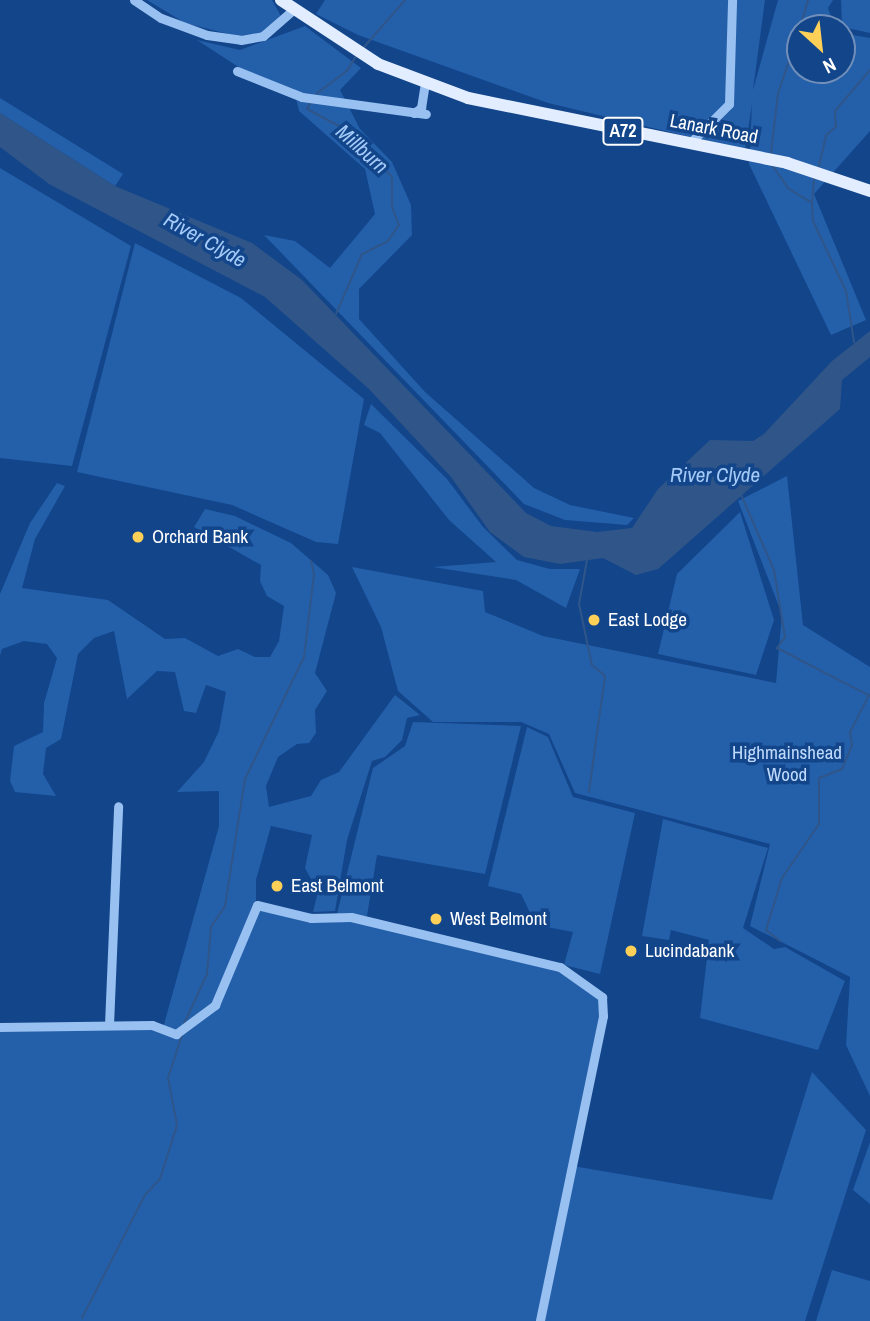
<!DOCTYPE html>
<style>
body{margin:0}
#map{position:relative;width:870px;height:1321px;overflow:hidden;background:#12458a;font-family:"Archivo Narrow",sans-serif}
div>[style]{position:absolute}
.green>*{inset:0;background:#245faa}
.water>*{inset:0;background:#305689}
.stream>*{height:2px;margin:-1px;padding:0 1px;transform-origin:1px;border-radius:1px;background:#305689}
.minor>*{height:9px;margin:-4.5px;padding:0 4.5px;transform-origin:4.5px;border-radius:4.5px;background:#98c0f1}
.major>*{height:12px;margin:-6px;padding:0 6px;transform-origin:6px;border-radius:6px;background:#e2edff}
.dots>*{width:19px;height:19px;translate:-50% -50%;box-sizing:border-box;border:4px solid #12458a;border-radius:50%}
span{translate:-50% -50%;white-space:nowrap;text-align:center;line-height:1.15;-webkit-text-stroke:7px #12458a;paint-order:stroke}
.shield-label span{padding:2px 5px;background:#12458a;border:2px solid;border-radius:5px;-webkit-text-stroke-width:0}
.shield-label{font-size:18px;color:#fff;font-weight:700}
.street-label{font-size:19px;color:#fff}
.poi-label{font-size:19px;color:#fff}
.left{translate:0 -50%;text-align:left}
.park-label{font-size:19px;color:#bfdafc}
.water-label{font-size:21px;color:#a4caf8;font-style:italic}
.north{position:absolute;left:786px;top:14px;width:70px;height:70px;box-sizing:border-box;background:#12458a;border:2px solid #718fb9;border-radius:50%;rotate:153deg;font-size:19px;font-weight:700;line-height:28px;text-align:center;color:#fff}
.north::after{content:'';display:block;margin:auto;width:24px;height:32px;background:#ffd058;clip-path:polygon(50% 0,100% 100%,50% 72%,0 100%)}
</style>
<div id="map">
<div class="green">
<i style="clip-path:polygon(147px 0,272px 0,282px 18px,264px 33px,236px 36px,185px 23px)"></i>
<i style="clip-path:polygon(325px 0,765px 0,753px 90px,778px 0,833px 0,828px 8px,835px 28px,800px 28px,800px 70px,842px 70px,842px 33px,870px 38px,870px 131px,814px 194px,866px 320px,831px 335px,749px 164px,752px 104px,745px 150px,548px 103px,358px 35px,316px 14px)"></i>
<i style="clip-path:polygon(841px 0,870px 0,870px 33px,842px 27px)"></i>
<i style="clip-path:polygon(305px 26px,361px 68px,340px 90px,360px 129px,392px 162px,411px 205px,412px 235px,359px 289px,359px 319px,425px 392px,534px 488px,570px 505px,634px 518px,627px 525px,565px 520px,524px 504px,264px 235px,295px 241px,330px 268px,375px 214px,365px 169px,299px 111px,294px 89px,243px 70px,197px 40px,240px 50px)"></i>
<i style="clip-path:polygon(0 98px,123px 174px,115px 186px,0 113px)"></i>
<i style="clip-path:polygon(0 168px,131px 246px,72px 466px,0 458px)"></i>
<i style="clip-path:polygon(135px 243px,241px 298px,364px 399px,338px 544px,316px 542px,232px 505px,77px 472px)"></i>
<i style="clip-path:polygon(371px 404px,447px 479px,483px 527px,517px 560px,550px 569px,580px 569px,566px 608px,516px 580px,433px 567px,496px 562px,449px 520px,380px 433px,364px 425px)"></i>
<i style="clip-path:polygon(787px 476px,803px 625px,870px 667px,870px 1096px,846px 1045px,850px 977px,750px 926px,770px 844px,575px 793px,549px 734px,521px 722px,433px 722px,398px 691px,381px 627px,352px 567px,483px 591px,485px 612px,543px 636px,776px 683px,782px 614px,738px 501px)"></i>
<i style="clip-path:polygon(57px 483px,65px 486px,35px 539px,22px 588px,108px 600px,165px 639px,185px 638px,218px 656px,238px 649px,255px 657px,270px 657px,279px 641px,284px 606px,267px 596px,260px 581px,261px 565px,194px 527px,205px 509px,235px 516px,291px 543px,328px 575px,336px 593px,315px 673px,327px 691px,315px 710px,316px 733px,309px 743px,297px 744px,278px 757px,266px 786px,269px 807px,311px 796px,321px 780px,339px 772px,395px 695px,420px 715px,407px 718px,402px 740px,385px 757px,372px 761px,347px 840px,335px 911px,313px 912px,318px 892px,305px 868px,312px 835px,271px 826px,256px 880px,256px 906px,362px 920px,560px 967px,602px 997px,573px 1166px,772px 1200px,812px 1072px,866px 1130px,805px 1321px,0 1321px,0 1032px,163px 1028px,219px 826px,219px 791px,177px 792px,204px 762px,219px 731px,226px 692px,206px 685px,196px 713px,184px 711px,175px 672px,157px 671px,127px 699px,114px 631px,94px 638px,78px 654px,61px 739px,46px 748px,43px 774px,56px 796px,15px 792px,10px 781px,14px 746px,43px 732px,44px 703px,57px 658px,47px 644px,24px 641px,2px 649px,0 656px,0 594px,30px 523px)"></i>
<i style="clip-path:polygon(740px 512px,774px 620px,756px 675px,658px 654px,677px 574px)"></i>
<i style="clip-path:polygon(413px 722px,521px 726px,485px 874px,377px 855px,367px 916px,337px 914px,373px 768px,405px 746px)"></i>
<i style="clip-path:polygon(527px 727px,548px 737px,573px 797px,635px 813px,600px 974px,564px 965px,573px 932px,536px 925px,521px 894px,488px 886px)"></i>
<i style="clip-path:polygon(663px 819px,768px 848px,743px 928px,774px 949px,785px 947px,845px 981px,818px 1050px,700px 1018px,709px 940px,671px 930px,669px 940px,642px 936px)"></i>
<i style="clip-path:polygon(870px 1142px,870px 1204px,853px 1190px)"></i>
<i style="clip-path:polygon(832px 1270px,870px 1281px,870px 1321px,816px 1321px)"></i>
</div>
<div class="water">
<i style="clip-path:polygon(0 113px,115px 186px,252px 243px,302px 280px,526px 513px,551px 526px,597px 532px,632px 528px,658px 489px,710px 440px,753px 441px,764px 434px,832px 361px,870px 331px,870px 357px,842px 380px,840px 409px,658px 569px,636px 575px,603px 558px,560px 564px,524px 557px,490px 532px,451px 477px,369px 389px,265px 297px,49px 184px,0 147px)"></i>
</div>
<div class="stream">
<i style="left:800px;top:28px;width:29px;rotate:-74deg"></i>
<i style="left:364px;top:47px;width:62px;rotate:-48.9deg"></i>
<i style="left:316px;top:94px;width:39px;rotate:-37deg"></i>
<i style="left:347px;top:71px;width:17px;rotate:-59deg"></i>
<i style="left:311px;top:102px;width:8px;rotate:120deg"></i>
<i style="left:307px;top:109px;width:43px;rotate:27.8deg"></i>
<i style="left:345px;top:129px;width:67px;rotate:45.6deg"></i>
<i style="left:392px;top:177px;width:30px;rotate:90deg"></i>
<i style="left:392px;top:207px;width:19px;rotate:69deg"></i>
<i style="left:399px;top:225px;width:19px;rotate:125deg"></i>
<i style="left:388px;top:241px;width:29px;rotate:153deg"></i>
<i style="left:362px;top:254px;width:65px;rotate:113.4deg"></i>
<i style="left:771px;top:153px;width:60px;rotate:-83.3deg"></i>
<i style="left:778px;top:93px;width:68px;rotate:-71deg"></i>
<i style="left:772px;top:165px;width:29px;rotate:55deg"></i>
<i style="left:789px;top:189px;width:27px;rotate:31deg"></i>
<i style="left:812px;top:203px;width:18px;rotate:87deg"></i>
<i style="left:813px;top:221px;width:77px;rotate:64.8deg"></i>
<i style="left:846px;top:291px;width:52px;rotate:81.1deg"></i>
<i style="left:819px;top:166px;width:32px;rotate:-77deg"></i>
<i style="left:826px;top:135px;width:13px;rotate:-39deg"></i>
<i style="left:836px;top:127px;width:16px;rotate:-94deg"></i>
<i style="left:835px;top:111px;width:54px;rotate:-49.5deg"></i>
<i style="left:812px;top:203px;width:25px;rotate:-85deg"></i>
<i style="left:739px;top:490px;width:87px;rotate:66.4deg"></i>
<i style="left:774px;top:570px;width:68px;rotate:80.7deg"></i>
<i style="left:785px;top:637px;width:14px;rotate:126deg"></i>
<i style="left:777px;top:648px;width:105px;rotate:27.3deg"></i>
<i style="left:587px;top:560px;width:45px;rotate:100.3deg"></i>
<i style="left:579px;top:604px;width:62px;rotate:78deg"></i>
<i style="left:592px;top:665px;width:17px;rotate:40deg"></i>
<i style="left:605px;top:676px;width:117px;rotate:97.9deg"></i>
<i style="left:780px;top:941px;width:18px;rotate:-142deg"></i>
<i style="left:766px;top:930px;width:54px;rotate:-72.9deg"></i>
<i style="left:782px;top:878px;width:65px;rotate:-55.6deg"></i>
<i style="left:819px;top:824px;width:46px;rotate:-90deg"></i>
<i style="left:819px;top:778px;width:25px;rotate:-21deg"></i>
<i style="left:842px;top:769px;width:26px;rotate:-67deg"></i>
<i style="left:852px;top:745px;width:13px;rotate:-99deg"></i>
<i style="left:850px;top:732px;width:42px;rotate:-62.8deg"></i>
<i style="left:184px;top:1024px;width:55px;rotate:-65.3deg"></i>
<i style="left:207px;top:974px;width:47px;rotate:-85.1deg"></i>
<i style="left:211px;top:927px;width:25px;rotate:-56deg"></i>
<i style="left:225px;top:906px;width:129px;rotate:-81.1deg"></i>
<i style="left:245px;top:779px;width:136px;rotate:-64.2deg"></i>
<i style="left:304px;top:657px;width:84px;rotate:-83.1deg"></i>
<i style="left:314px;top:574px;width:13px;rotate:-103deg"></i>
<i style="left:82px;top:1318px;width:138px;rotate:-62.9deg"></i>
<i style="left:145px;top:1195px;width:22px;rotate:-47deg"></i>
<i style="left:160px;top:1179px;width:57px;rotate:-72.5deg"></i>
<i style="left:177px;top:1125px;width:48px;rotate:-100.8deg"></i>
<i style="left:168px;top:1078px;width:45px;rotate:-72deg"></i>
</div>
<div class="minor">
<i style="left:134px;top:0;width:32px;rotate:34deg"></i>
<i style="left:161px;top:18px;width:49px;rotate:20.3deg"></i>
<i style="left:207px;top:35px;width:34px;rotate:8deg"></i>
<i style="left:241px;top:40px;width:22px;rotate:-10deg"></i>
<i style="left:263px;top:36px;width:41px;rotate:-41.1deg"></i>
<i style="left:237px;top:71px;width:70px;rotate:21.8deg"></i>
<i style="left:302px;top:97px;width:125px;rotate:7.8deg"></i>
<i style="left:414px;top:113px;width:9px;rotate:-36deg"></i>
<i style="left:421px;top:108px;width:25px;rotate:-81deg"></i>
<i style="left:690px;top:143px;width:55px;rotate:-45deg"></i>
<i style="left:729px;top:104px;width:104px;rotate:-88.3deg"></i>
<i style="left:109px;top:1025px;width:219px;rotate:-87.6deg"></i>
<i style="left:0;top:1027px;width:152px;rotate:-0.8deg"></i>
<i style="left:152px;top:1025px;width:26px;rotate:21deg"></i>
<i style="left:176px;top:1034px;width:49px;rotate:-36.6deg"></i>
<i style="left:215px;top:1005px;width:108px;rotate:-67.2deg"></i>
<i style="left:257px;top:905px;width:56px;rotate:13.5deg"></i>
<i style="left:311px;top:918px;width:40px;rotate:-1.4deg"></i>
<i style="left:351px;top:917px;width:215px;rotate:13.5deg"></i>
<i style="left:560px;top:967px;width:52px;rotate:35.5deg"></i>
<i style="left:602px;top:997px;width:19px;rotate:87deg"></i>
<i style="left:603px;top:1016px;width:311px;rotate:101.7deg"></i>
</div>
<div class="major">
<i style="left:281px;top:0;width:116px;rotate:33.4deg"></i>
<i style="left:378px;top:64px;width:96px;rotate:20.7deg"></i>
<i style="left:468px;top:98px;width:326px;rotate:11.5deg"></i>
<i style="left:787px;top:163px;width:88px;rotate:18.6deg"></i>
</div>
<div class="dots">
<i style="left:138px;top:537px;background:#ffd058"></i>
<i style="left:594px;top:620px;background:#ffd058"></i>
<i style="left:277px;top:886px;background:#ffd058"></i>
<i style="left:436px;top:919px;background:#ffd058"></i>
<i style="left:631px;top:951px;background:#ffd058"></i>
</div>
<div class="shield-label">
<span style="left:623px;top:131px">A72</span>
</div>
<div class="street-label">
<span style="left:714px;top:129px;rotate:11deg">Lanark Road</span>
</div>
<div class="poi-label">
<span class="left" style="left:152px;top:537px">Orchard Bank</span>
<span class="left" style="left:608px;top:620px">East Lodge</span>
<span class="left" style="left:291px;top:886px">East Belmont</span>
<span class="left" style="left:450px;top:919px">West Belmont</span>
<span class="left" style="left:645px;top:951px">Lucindabank</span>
</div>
<div class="park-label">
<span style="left:787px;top:764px">Highmainshead<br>Wood</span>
</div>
<div class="water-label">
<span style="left:362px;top:149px;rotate:42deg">Millburn</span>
<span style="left:205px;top:240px;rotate:29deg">River Clyde</span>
<span style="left:715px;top:475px">River Clyde</span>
</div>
<div class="north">N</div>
</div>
